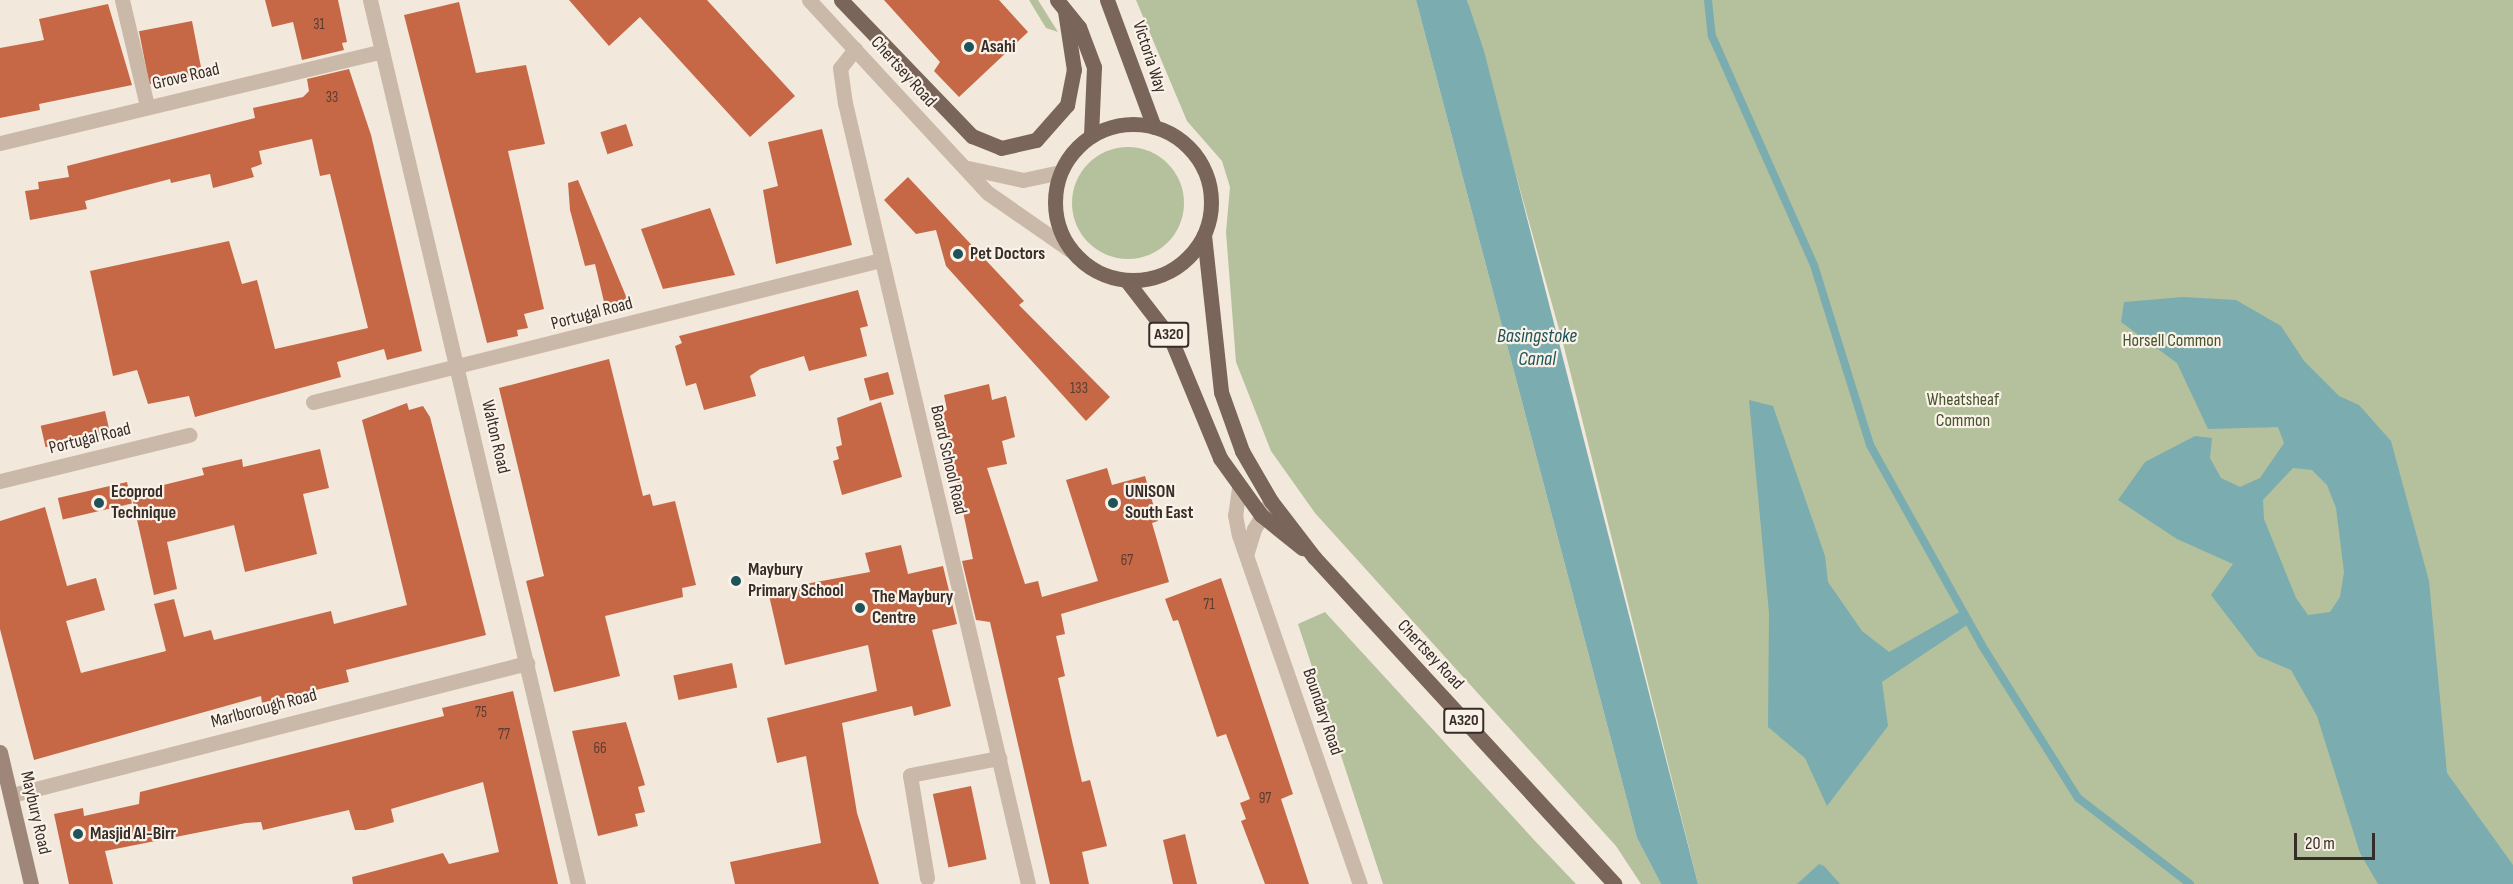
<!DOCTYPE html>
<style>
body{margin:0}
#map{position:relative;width:2513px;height:884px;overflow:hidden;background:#f2e8dc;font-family:"Sofia Sans Condensed",sans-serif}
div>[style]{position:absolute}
.green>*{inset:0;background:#b4c19c}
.round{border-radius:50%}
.water>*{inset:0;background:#7bacaf}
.stream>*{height:8px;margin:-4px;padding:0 4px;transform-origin:4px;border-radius:4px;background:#7bacaf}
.building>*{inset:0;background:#c66846;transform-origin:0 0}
.street>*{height:15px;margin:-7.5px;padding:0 7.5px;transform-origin:7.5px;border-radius:7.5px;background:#cab8a8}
.secondary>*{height:15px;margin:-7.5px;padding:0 7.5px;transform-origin:7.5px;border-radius:7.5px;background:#9e8779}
.primary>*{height:15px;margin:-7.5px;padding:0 7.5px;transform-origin:7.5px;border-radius:7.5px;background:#796559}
.primary>.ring{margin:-7.5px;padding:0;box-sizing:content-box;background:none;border:15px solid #796559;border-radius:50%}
.dots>*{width:16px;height:16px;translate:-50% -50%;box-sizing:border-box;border:3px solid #faf2e8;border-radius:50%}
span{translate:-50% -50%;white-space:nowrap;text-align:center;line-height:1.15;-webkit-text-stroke:4.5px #faf2e8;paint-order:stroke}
.number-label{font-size:15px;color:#5b3c30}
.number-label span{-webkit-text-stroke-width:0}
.shield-label span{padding:2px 4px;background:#faf2e8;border:2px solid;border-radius:4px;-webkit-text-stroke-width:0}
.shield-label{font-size:16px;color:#372d28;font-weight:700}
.poi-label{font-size:18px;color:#372d28;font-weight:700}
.left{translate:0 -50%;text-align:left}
.street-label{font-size:18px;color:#372d28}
.park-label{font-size:18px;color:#45552c}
.water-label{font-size:20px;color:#1d5359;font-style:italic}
.scale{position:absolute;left:2294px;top:833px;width:81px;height:27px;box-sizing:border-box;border:3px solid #372d28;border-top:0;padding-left:8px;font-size:18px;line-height:21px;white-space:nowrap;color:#372d28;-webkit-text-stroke:4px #faf2e8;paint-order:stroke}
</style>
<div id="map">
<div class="green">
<i style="clip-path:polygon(1029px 0,1038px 0,1058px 32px,1046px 28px)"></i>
<i style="clip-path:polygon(1136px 0,1416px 0,1637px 838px,1661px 884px,1641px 884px,1616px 846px,1315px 513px,1271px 451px,1236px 362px,1226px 232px,1230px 187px,1222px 161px,1187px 121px)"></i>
<i style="clip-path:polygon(1467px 0,2513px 0,2513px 884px,1698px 884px,1564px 347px)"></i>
<i class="round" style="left:1072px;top:147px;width:112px;height:112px"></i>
<i style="clip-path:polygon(1325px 612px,1536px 842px,1576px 884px,1383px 884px,1298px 624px)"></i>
</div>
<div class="water">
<i style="clip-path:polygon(1416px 0,1467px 0,1484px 51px,1698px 884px,1661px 884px,1637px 838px)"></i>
<i style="clip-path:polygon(evenodd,2183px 297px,2236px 300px,2281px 326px,2304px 361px,2339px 396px,2359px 405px,2391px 441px,2429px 581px,2447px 773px,2513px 865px,2513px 884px,2378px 884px,2360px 853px,2317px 716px,2291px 670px,2258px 656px,2211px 595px,2233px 564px,2177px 539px,2118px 500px,2145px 462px,2195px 436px,2212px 438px,2210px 458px,2221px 478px,2240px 487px,2260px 478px,2284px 443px,2278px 427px,2208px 429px,2177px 363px,2121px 322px,2124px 302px,2183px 297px,2293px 468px,2312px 470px,2327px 485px,2336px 508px,2344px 572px,2340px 597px,2330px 612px,2308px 615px,2296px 598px,2264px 519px,2263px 500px,2293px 468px)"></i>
<i style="clip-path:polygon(1749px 400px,1773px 406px,1825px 556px,1828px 582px,1862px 631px,1889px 652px,1963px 610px,1970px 623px,1882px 682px,1888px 726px,1827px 806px,1805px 758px,1768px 727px,1769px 613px)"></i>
<i style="clip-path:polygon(1819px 864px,1824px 866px,1840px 884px,1797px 884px)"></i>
</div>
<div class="stream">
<i style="left:1708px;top:0;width:36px;rotate:84deg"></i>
<i style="left:1712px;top:36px;width:251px;rotate:66deg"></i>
<i style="left:1814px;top:265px;width:189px;rotate:72.7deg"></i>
<i style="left:1870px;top:445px;width:228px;rotate:60.8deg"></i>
<i style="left:1981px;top:644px;width:182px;rotate:57.8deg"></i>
<i style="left:2078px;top:798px;width:141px;rotate:37.5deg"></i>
</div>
<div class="building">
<i style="clip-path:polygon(265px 0,338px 0,347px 42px,342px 43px,344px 50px,302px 60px,293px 22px,272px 27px)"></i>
<i style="clip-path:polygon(569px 0,707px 0,795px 96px,750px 137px,640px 17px,609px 46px)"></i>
<i style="clip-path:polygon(884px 0,999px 0,1028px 32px,959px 97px,934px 71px,940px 62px)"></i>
<i style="clip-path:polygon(459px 2px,476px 73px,526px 65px,545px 144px,508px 151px,544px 309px,524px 314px,528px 328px,517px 330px,518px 336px,487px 343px,404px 15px)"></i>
<i style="clip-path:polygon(108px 4px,132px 85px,39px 104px,40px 110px,0 118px,0 48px,44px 40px,39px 19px)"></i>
<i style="left:192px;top:21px;width:54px;height:54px;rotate:79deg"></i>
<i style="clip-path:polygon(349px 69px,371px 135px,422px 351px,387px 360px,384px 349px,337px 362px,341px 377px,195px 417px,189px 396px,148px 404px,137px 370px,113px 376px,90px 271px,229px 241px,242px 284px,257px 280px,275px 349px,368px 328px,330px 174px,320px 176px,312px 139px,259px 151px,262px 164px,251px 168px,254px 177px,213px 188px,210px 174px,171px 183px,170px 179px,85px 201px,87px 209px,30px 220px,25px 191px,39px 189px,38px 182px,69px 177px,67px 166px,255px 118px,253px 108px,303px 97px,309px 91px,307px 79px)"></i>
<i style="left:626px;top:124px;width:23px;height:27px;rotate:72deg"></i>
<i style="clip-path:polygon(822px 129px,852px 245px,776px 264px,763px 190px,778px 186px,768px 142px)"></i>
<i style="clip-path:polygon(908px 177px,1024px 301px,1019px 305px,1110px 397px,1086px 421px,946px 266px,936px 230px,916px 234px,884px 200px)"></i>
<i style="clip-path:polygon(578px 180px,611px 260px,628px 301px,605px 306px,595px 264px,585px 266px,570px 210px,568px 183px)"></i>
<i style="clip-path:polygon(710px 208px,735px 275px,663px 289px,641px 229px)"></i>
<i style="clip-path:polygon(858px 290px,868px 326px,860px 328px,867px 356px,809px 371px,804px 356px,760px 369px,750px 376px,756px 396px,704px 410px,696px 383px,686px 386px,675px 346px,682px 343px,679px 336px)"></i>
<i style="clip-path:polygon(609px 359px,643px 496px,650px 494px,653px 506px,675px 501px,696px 585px,682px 588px,683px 597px,605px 616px,620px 676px,554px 692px,526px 581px,544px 576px,499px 388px)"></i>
<i style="left:888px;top:372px;width:23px;height:25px;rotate:75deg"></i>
<i style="clip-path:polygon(989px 384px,992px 400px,1006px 396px,1015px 437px,1002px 441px,1007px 464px,987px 468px,1025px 584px,1038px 581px,1042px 597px,1098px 581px,1066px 480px,1107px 468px,1112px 485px,1145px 476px,1158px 521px,1152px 523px,1169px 582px,1061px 614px,1065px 634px,1056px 636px,1065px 676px,1058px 678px,1073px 745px,1082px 782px,1090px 780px,1107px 846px,1082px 852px,1089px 884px,1050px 884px,990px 622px,976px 620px,962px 561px,973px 559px,942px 412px,947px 410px,944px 395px)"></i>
<i style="clip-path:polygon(881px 402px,902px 477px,842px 495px,833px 461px,839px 459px,836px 447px,842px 445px,837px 418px)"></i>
<i style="clip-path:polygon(407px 403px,409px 410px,423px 406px,430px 417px,486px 635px,346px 670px,349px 682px,262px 703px,261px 696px,34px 760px,0 629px,0 521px,45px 507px,67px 586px,96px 578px,105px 610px,66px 621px,81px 673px,166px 651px,154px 604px,174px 599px,184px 637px,211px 630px,214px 640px,331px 611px,334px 624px,407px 605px,362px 420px)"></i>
<i style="left:105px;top:411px;width:22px;height:66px;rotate:77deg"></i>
<i style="clip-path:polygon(320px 449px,329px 488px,303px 494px,317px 554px,245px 572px,234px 525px,167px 542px,177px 589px,154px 595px,131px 493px,204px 475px,202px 468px,242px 459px,243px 467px)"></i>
<i style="left:127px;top:482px;width:22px;height:71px;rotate:77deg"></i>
<i style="clip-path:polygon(901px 545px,908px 574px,943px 566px,957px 624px,932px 630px,951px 706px,914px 716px,912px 706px,842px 723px,857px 813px,879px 884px,735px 884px,730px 862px,821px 843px,806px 756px,777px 763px,767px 718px,877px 691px,868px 645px,785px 665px,768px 591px,870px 572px,865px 553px)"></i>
<i style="clip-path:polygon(1221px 578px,1293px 794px,1281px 799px,1309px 884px,1265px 884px,1241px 821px,1246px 819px,1240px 803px,1250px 799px,1226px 734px,1217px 737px,1178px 620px,1173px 621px,1165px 599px)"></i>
<i style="left:732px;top:663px;width:25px;height:60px;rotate:78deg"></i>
<i style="clip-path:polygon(513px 691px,558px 884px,353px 884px,352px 877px,443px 853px,449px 864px,499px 852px,483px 782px,391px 809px,394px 822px,365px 830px,355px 830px,349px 810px,263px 830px,261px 822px,246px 823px,105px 851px,113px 884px,69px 884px,54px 814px,83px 808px,84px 816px,139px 804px,140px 792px,444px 716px,442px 708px)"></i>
<i style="clip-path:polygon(626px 722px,645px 785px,638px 787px,645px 812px,635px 814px,638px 826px,598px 836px,572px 731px)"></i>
<i style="left:971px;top:786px;width:75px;height:39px;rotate:78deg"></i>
<i style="clip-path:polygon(1185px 834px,1197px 884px,1173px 884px,1163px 840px)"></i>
</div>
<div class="street">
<i style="left:122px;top:0;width:109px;rotate:76.7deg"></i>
<i style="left:370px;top:0;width:908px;rotate:76.76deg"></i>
<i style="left:809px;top:0;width:263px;rotate:47.2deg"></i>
<i style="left:988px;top:193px;width:100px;rotate:34.8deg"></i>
<i style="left:855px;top:49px;width:24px;rotate:128deg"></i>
<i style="left:840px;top:68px;width:35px;rotate:82deg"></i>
<i style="left:845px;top:103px;width:802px;rotate:76.81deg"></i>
<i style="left:0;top:143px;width:393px;rotate:-13.5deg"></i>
<i style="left:968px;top:168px;width:56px;rotate:12.3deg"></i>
<i style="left:1023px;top:180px;width:38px;rotate:-12deg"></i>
<i style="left:313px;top:402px;width:585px;rotate:-14.04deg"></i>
<i style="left:0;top:481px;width:195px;rotate:-13.7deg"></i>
<i style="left:1239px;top:488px;width:27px;rotate:98deg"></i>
<i style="left:1235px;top:515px;width:20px;rotate:79deg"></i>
<i style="left:1239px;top:535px;width:369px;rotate:70.9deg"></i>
<i style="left:1247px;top:552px;width:24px;rotate:-73deg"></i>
<i style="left:1254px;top:529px;width:33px;rotate:-59deg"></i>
<i style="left:12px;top:795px;width:532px;rotate:-14.38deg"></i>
<i style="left:927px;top:878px;width:104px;rotate:-99.4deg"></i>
<i style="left:910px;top:775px;width:91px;rotate:-10.8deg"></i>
</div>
<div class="secondary">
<i style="left:0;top:752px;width:136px;rotate:76.8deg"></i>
</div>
<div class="primary">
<i style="left:841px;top:0;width:189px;rotate:46.1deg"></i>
<i style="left:972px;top:136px;width:31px;rotate:22deg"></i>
<i style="left:1001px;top:148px;width:36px;rotate:-13deg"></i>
<i style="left:1036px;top:140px;width:47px;rotate:-48.5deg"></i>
<i style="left:1067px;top:105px;width:36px;rotate:-79deg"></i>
<i style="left:1074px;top:70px;width:60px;rotate:-98.7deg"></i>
<i style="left:1057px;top:0;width:35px;rotate:51deg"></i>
<i style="left:1079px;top:27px;width:43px;rotate:69.4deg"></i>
<i style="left:1094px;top:67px;width:69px;rotate:92.5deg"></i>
<i style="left:1107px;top:0;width:135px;rotate:69.7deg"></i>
<i class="ring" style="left:1055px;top:124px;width:141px;height:141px"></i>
<i style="left:1204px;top:235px;width:158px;rotate:83.8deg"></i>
<i style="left:1221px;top:392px;width:63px;rotate:70.4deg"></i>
<i style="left:1242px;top:451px;width:58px;rotate:59.9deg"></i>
<i style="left:1271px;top:501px;width:71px;rotate:52.5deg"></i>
<i style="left:1314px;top:557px;width:444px;rotate:47.4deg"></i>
<i style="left:1126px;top:280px;width:72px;rotate:52.3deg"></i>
<i style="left:1170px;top:337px;width:131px;rotate:67.5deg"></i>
<i style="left:1220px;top:458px;width:70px;rotate:54.3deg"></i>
<i style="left:1261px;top:515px;width:53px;rotate:38.8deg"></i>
</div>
<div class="dots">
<i style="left:969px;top:47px;background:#1d5359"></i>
<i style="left:958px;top:254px;background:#1d5359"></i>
<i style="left:99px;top:503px;background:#1d5359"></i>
<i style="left:1113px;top:503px;background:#1d5359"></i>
<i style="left:736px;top:581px;background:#1d5359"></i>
<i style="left:860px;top:608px;background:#1d5359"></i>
<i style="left:78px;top:834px;background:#1d5359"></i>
</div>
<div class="number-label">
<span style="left:319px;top:25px">31</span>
<span style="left:332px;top:98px">33</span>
<span style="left:1079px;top:389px">133</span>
<span style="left:1127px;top:561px">67</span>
<span style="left:1209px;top:605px">71</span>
<span style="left:481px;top:713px">75</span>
<span style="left:504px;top:735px">77</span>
<span style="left:600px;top:749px">66</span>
<span style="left:1265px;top:799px">97</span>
</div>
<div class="shield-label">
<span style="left:1169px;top:335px">A320</span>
<span style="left:1464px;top:721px">A320</span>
</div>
<div class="poi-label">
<span class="left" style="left:981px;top:47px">Asahi</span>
<span class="left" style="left:970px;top:254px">Pet Doctors</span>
<span class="left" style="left:111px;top:503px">Ecoprod<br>Technique</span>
<span class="left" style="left:1125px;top:503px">UNISON<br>South East</span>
<span class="left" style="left:748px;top:581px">Maybury<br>Primary School</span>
<span class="left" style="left:872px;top:608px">The Maybury<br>Centre</span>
<span class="left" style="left:90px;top:834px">Masjid Al-Birr</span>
</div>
<div class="street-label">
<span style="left:1149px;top:57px;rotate:72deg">Victoria Way</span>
<span style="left:903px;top:72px;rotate:48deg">Chertsey Road</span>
<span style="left:186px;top:77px;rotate:-13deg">Grove Road</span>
<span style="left:592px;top:314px;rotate:-15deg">Portugal Road</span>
<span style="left:495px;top:437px;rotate:77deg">Walton Road</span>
<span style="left:90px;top:439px;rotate:-14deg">Portugal Road</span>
<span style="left:948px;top:460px;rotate:77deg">Board School Road</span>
<span style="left:1430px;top:655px;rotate:47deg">Chertsey Road</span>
<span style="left:264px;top:709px;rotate:-15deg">Marlborough Road</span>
<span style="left:1322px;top:712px;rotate:71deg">Boundary Road</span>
<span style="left:35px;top:813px;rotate:77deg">Maybury Road</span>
</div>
<div class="park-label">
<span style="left:2172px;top:341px">Horsell Common</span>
<span style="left:1963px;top:411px">Wheatsheaf<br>Common</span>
</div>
<div class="water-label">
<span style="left:1537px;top:348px">Basingstoke<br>Canal</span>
</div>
<div class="scale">20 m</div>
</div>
